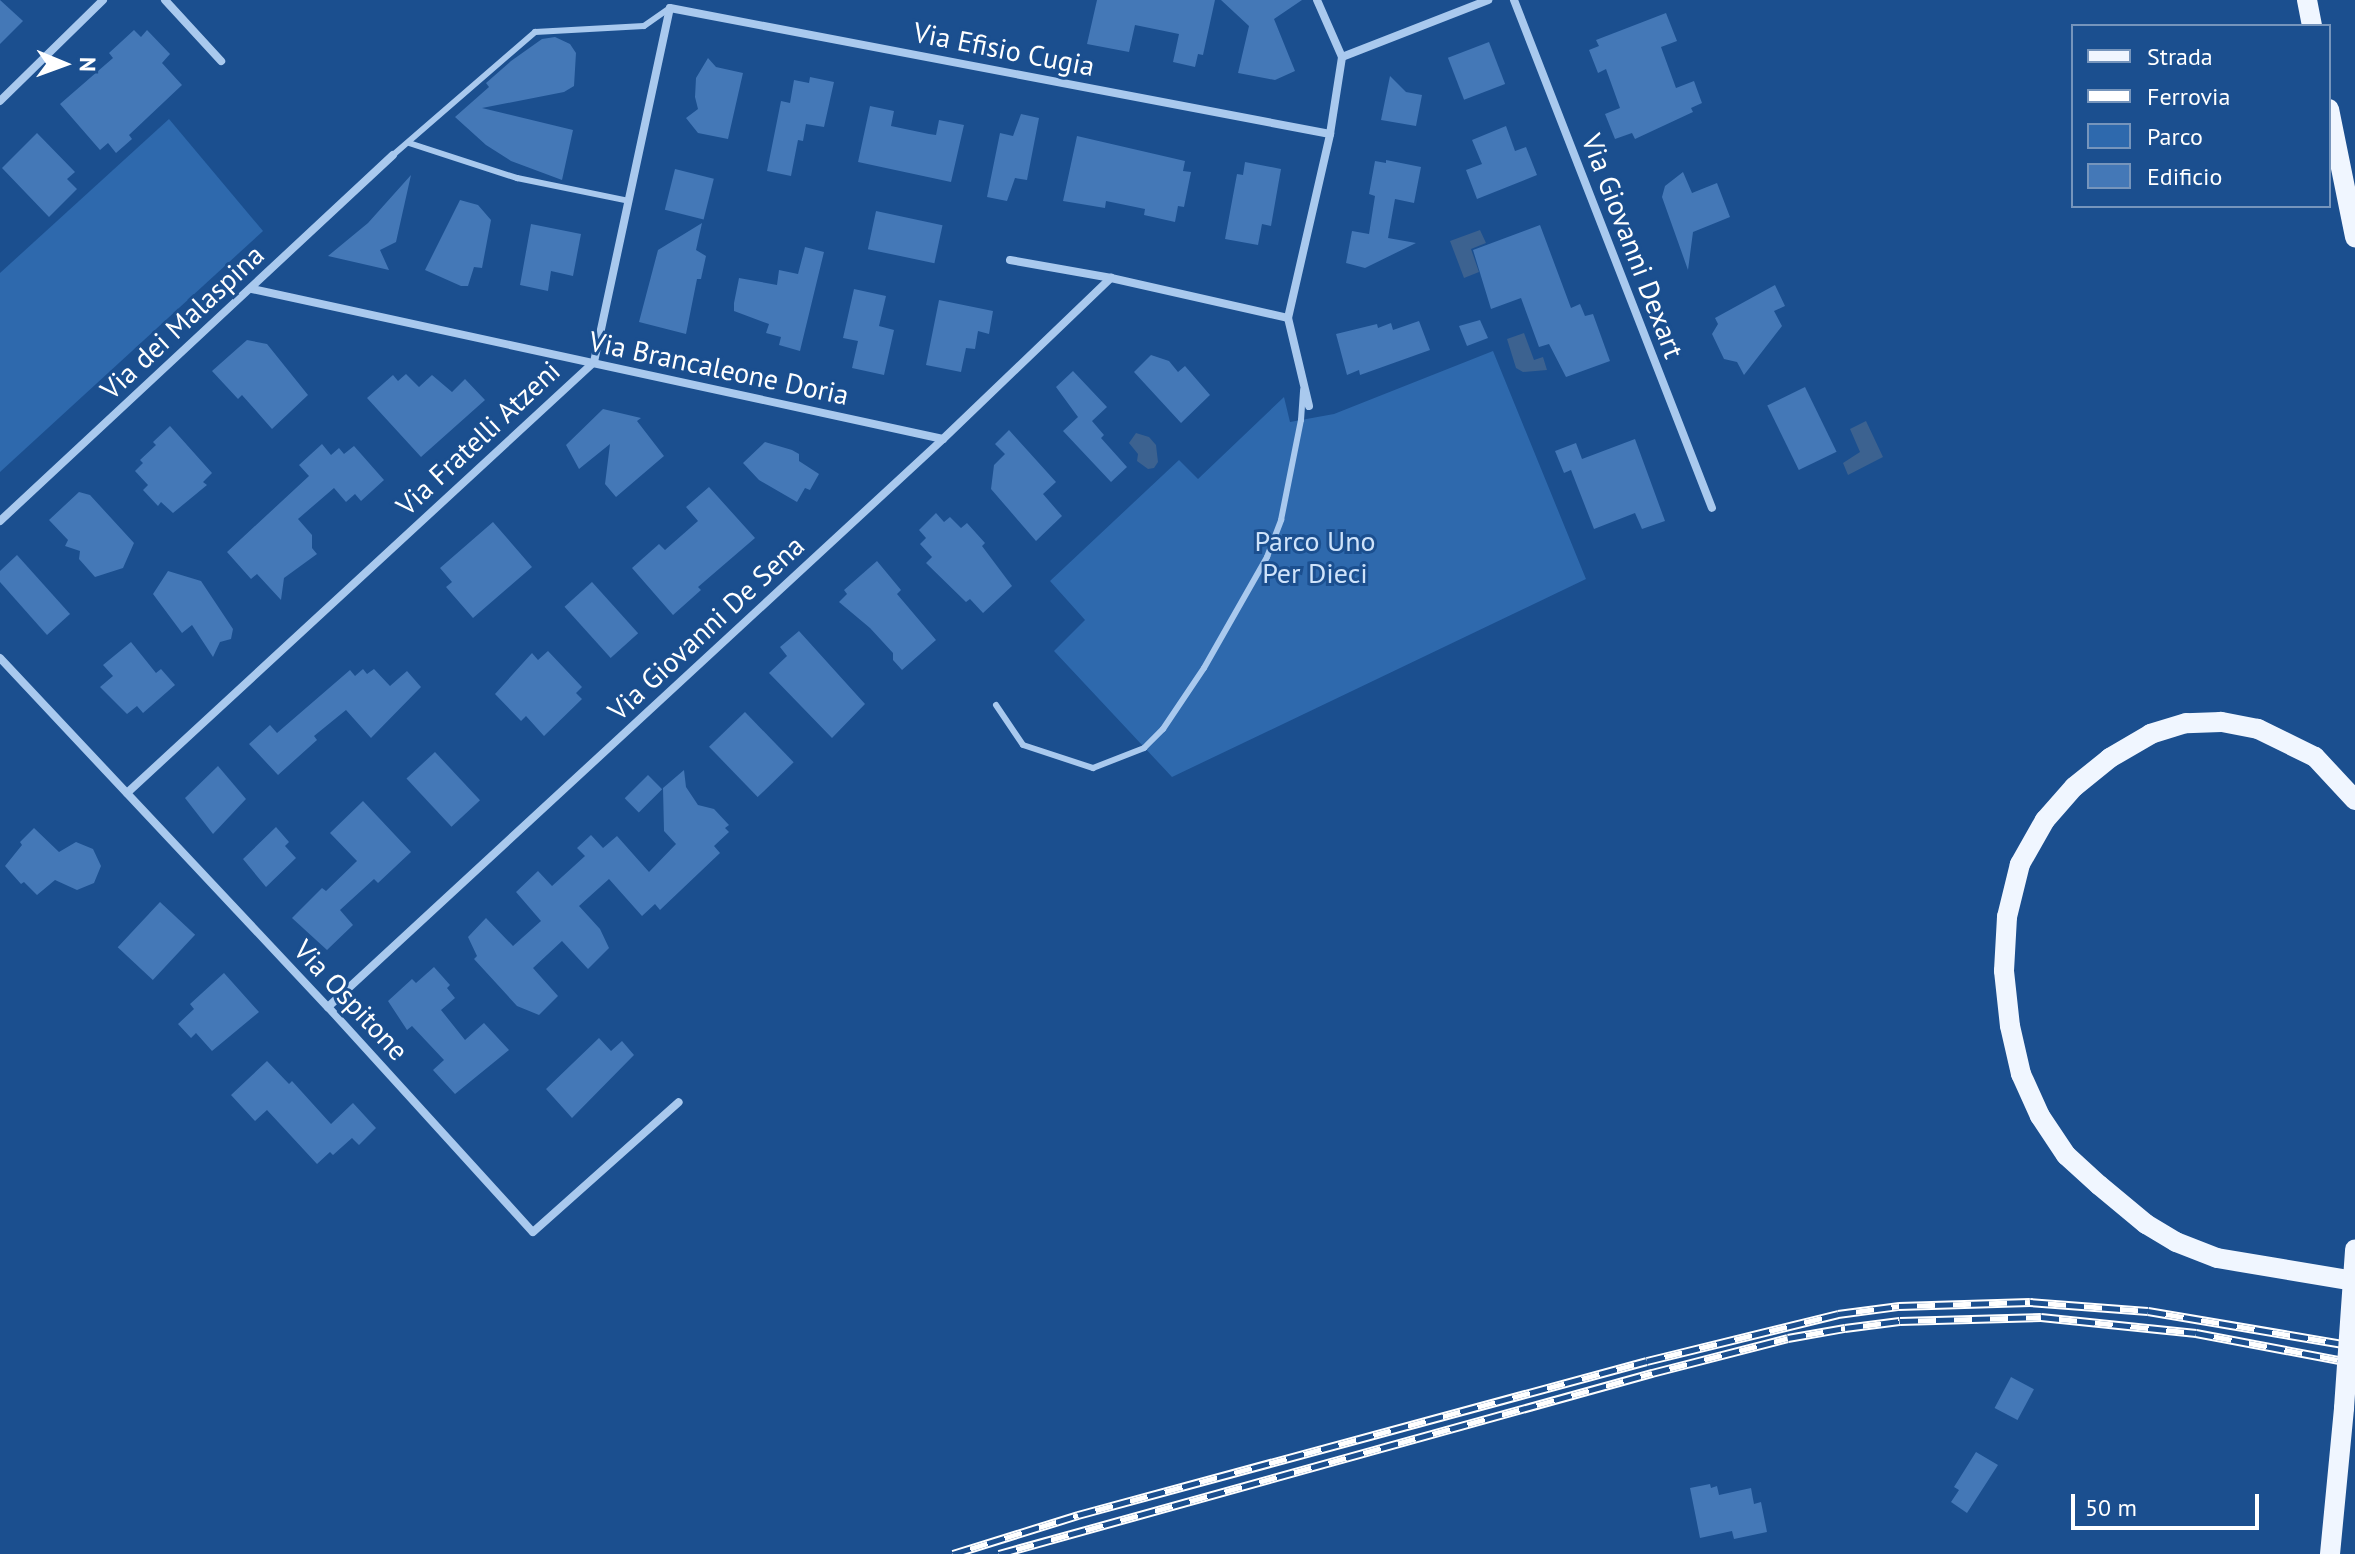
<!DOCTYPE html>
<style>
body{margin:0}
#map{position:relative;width:2355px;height:1554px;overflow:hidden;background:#1b4f8f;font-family:"PT Sans",sans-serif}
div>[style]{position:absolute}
.green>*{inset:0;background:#2e69ad}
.water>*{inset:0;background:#3c6290}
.building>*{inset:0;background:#4478b7;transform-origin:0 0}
.lane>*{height:6px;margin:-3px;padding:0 3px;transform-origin:3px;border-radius:3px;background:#a9c9ee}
.street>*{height:8px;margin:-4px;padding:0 4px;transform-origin:4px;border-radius:4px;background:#a9c9ee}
.primary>*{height:20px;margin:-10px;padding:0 10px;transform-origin:10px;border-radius:10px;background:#f0f6ff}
.rail>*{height:9px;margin-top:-4.5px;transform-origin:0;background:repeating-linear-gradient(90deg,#1b4f8f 0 18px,#fff 0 36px);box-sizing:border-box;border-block:2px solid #fff}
.primary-bridge>*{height:20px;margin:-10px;padding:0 10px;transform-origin:10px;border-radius:10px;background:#f0f6ff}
span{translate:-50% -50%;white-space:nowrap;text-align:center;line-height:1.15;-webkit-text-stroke:6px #1b4f8f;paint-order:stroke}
.street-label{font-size:28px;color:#fff}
.park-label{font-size:28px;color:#cfe3fa}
.legend{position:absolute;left:2071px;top:24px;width:260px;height:184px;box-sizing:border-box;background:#1b4f8f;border:2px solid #7695bc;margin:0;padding:10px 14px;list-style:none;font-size:24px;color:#fff}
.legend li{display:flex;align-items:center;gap:16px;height:40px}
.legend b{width:40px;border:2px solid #7695bc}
.north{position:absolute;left:24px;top:24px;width:80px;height:80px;-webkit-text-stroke:6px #1b4f8f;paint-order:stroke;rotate:91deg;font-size:22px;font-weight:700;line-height:32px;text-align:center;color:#fff}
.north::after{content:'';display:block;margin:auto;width:28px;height:36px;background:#fff;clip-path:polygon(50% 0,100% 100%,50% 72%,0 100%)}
.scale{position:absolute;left:2071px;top:1494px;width:188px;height:36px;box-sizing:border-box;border:4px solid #fff;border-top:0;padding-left:10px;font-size:24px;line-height:28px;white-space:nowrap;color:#fff;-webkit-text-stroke:6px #1b4f8f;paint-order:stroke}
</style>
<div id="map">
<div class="green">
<i style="clip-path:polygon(169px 119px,263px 231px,0 472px,0 273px)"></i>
<i style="clip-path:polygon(1493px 351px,1586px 579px,1172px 777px,1054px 651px,1085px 620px,1050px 581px,1179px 460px,1198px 479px,1284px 397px,1290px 422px,1334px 414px)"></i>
</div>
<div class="water">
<i style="clip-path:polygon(1480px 230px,1486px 243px,1471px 249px,1479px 272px,1464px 278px,1450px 241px)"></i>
<i style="clip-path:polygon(1524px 333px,1534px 360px,1543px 357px,1547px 370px,1523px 372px,1516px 368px,1507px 339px)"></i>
<i style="clip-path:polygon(1866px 421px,1883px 457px,1848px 475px,1843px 463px,1860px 452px,1850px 429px)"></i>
<i style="clip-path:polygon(1136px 433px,1149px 437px,1156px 445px,1158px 462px,1154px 468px,1148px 469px,1137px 461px,1138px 454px,1129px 443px)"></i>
</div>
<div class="building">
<i style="clip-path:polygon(0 0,23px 21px,0 44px)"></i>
<i style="clip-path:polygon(1097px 0,1215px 0,1203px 55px,1198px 54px,1195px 67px,1173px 62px,1179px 34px,1135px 25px,1129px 52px,1087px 44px)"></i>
<i style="clip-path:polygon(1221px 0,1302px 0,1274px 19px,1295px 71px,1275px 80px,1238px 73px,1249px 26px)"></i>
<i style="clip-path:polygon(1666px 13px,1677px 41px,1661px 47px,1676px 88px,1694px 81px,1702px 103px,1691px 108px,1693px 112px,1635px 139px,1632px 133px,1615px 139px,1605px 114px,1620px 108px,1606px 69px,1598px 73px,1589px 50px,1599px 46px,1596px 40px)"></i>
<i style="clip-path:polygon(134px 30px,141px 37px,147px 30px,170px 54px,162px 63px,182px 85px,129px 135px,132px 139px,116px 153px,108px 143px,100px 150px,60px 104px,113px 58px,109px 53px)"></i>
<i style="clip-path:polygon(555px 37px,570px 44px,576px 53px,574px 86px,564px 92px,482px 108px,573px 130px,562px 180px,511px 161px,486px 145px,455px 117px,489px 87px,486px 83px,511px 61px,542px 39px)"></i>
<i style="left:1489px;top:42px;width:45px;height:44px;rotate:69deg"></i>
<i style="clip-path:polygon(708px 58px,716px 67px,743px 73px,728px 139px,698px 133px,686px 118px,698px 109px,695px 97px,696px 78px)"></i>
<i style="clip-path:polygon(1390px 76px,1406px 92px,1422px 95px,1416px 126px,1381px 120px)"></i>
<i style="clip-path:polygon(810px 77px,834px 82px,824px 127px,806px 124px,803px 141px,798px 140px,791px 176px,767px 171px,781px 101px,790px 103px,794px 80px,809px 83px)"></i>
<i style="clip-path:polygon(870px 106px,894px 111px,891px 126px,929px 134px,936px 135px,939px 120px,964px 125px,951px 182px,858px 162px)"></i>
<i style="clip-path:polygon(1021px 114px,1039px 118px,1027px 180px,1015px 178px,1007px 201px,987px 197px,1000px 133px,1013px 136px)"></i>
<i style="clip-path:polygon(1506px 126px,1515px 151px,1526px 147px,1537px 175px,1477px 199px,1466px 170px,1482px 164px,1472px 140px)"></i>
<i style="clip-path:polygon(37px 133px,75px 172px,67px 179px,77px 189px,49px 217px,2px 168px)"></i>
<i style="clip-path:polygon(1077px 136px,1185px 161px,1183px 171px,1191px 172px,1184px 207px,1178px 206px,1175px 222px,1144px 215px,1145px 209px,1106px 201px,1105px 208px,1063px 201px)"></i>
<i style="clip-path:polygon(1386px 160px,1421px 167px,1414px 203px,1395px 199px,1388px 238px,1416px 243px,1365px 268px,1346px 263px,1352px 231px,1369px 234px,1375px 196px,1369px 194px,1375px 161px,1386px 163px)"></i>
<i style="clip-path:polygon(1245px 162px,1281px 169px,1271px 226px,1262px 224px,1258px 245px,1225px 239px,1237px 174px,1243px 175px)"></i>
<i style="left:675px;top:169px;width:40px;height:42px;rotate:14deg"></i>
<i style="clip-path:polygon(1683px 172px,1692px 193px,1717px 183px,1730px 217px,1693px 232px,1688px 270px,1662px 197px,1665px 186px)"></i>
<i style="clip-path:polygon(411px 175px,396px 242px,380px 250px,389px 270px,328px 256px,368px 223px)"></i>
<i style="clip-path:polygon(460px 200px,478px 205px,491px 220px,482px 268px,474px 267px,468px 286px,461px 286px,425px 270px)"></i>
<i style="left:876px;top:211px;width:68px;height:39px;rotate:12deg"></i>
<i style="clip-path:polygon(702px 223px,696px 250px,706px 256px,701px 279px,697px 279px,686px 334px,639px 322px,658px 250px)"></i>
<i style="clip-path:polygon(531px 224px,581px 234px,573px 276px,551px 271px,548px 291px,520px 285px)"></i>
<i style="clip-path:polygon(1540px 225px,1571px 308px,1580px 304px,1585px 316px,1593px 314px,1610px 361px,1566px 377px,1549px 344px,1539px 347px,1521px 298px,1491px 309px,1473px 250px)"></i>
<i style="clip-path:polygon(805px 247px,824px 252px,800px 351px,779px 345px,781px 337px,766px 333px,769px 324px,734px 311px,734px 303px,739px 278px,777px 285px,779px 270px,798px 274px)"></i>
<i style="clip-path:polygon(1775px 285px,1785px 306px,1774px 311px,1782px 326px,1744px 375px,1737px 362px,1724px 359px,1712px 334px,1718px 324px,1715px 318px)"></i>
<i style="clip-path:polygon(854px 289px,886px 296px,879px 326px,894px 330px,884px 375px,852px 368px,858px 341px,843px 338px)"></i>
<i style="clip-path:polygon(939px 300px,993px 311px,989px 334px,978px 331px,975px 349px,966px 348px,961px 372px,926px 365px)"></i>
<i style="clip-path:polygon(1480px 320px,1488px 338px,1467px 346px,1459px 326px)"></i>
<i style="clip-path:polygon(1419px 321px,1430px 350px,1360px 375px,1359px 370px,1347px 375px,1336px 334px,1377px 324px,1378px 328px,1391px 323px,1393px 330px)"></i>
<i style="clip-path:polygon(247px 340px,267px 344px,308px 395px,272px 429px,242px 395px,238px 399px,212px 371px)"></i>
<i style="clip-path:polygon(1151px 355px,1169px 361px,1178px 372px,1185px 366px,1210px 395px,1181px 423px,1134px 372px)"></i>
<i style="clip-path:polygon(1073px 371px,1107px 407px,1092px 421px,1104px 435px,1101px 438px,1127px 467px,1111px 482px,1063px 431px,1078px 417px,1056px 387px)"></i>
<i style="clip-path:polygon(406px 374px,419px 387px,432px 375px,452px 392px,465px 379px,485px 400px,421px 457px,367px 398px,393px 375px,398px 381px)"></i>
<i style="left:1805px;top:387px;width:72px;height:42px;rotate:64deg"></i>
<i style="clip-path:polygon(603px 409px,641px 418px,637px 421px,664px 456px,616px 497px,605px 484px,610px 444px,579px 469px,566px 445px)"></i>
<i style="clip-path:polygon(170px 426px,212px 473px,203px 482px,207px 485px,173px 513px,161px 502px,158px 506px,143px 490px,148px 485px,135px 471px,143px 463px,140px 460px,156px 445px,153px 442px)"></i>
<i style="clip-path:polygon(1009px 430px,1056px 482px,1043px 494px,1062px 516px,1036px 541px,991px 489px,994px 465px,1005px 454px,995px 444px)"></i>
<i style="clip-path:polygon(1635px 439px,1665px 521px,1642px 529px,1635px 513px,1594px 529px,1571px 470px,1564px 473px,1555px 451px,1576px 443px,1582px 459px)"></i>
<i style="clip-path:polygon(765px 442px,792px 450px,799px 454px,799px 461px,819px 474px,810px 490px,805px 488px,797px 502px,759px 480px,743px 463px)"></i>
<i style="clip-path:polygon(322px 444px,331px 455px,339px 448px,344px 454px,354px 446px,384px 480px,361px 501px,355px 494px,346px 502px,334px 488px,298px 519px,312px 535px,312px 548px,317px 554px,284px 578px,281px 600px,257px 574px,251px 579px,227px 552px,309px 476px,299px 465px)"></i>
<i style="clip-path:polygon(709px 487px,755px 538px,698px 587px,701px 590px,673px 615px,632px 568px,659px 544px,665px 550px,698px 521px,686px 507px)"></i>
<i style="clip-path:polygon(79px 492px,90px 495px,134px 543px,123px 568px,95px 577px,79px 559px,80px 551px,65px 546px,68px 540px,49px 520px)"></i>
<i style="clip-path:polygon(936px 513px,944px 522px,950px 517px,961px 528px,967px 523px,985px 543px,982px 546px,1012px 586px,983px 613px,970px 599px,966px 602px,926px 563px,932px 557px,920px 544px,926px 538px,919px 530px)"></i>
<i style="clip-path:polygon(493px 522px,532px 567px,473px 618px,446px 587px,452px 582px,440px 568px)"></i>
<i style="clip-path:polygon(17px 555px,70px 614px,47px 635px,0 582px,0 571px)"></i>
<i style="clip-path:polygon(877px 561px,901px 590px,897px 594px,936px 640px,902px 670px,893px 660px,893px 653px,870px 628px,839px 602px,847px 594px,844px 590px)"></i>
<i style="clip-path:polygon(168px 571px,201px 581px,233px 629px,231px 639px,220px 642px,213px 657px,192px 625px,182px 633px,153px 594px)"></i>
<i style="left:592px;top:582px;width:69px;height:37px;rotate:48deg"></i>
<i style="clip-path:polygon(799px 631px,865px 704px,832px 738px,769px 673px,787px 656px,780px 647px)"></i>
<i style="clip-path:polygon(131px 642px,156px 673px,161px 669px,175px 685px,143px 713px,137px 706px,127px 714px,100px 687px,113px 676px,103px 665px)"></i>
<i style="clip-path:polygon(548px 651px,582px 687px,576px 693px,582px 699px,544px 736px,526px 716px,521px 721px,495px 694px,532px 653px,538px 660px)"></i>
<i style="clip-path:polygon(363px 669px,367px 674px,374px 669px,390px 686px,407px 671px,421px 687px,371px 738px,346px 710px,314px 736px,317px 740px,278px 775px,249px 744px,270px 725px,277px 733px,350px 670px,355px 676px)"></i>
<i style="left:745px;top:712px;width:70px;height:50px;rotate:46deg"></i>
<i style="left:435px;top:752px;width:66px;height:39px;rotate:47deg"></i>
<i style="clip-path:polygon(218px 766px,246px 799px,213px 834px,185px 798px)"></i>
<i style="clip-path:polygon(684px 770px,686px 787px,698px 805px,714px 809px,729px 825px,725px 828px,729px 832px,714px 846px,720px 853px,660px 910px,655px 904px,642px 916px,609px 879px,579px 906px,600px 929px,609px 948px,588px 969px,562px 941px,533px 968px,558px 996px,539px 1015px,517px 1006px,474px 959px,477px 956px,468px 937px,486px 918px,513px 946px,541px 921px,516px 892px,538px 871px,552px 886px,585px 856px,577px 848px,591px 835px,603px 848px,617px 836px,649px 872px,676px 844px,664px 831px,663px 788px)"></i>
<i style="left:648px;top:775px;width:20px;height:33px;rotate:45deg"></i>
<i style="clip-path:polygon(363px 801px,411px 852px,378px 883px,374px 879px,340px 910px,353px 925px,327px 950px,292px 918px,322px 888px,326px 891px,357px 861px,330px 833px)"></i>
<i style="clip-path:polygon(276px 827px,289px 842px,285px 846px,296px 858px,266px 887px,243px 859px)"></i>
<i style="clip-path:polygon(34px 828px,59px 852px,76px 842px,93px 849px,101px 866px,94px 883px,77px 890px,55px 880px,37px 895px,24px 882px,21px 884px,5px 866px,22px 845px,20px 842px)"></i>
<i style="left:160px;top:902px;width:48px;height:62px;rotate:43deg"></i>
<i style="clip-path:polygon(434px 967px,450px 985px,447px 988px,455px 998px,441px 1010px,465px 1040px,484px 1023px,509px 1050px,455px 1094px,433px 1070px,444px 1060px,412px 1026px,407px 1030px,388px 1001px,412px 979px,416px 983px)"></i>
<i style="clip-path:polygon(224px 973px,259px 1012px,212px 1051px,196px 1033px,191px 1038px,178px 1024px,194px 1009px,190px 1004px)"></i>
<i style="clip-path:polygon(599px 1038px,611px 1051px,622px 1041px,634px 1055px,572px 1118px,546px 1089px)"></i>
<i style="clip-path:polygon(267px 1061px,289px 1084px,292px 1081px,331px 1124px,353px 1103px,376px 1128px,359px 1145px,352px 1138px,333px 1155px,330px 1152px,317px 1164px,267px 1110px,255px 1121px,231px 1095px)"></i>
<i style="left:2011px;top:1377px;width:26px;height:35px;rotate:28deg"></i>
<i style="clip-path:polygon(1976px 1452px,1998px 1465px,1967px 1513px,1951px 1502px,1959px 1490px,1954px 1487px)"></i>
<i style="clip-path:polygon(1710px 1484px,1711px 1488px,1717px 1486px,1719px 1495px,1751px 1488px,1754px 1504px,1761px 1502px,1767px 1532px,1734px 1539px,1732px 1531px,1700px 1538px,1690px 1488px)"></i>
</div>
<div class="lane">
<i style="left:409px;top:143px;width:114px;rotate:18deg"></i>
<i style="left:517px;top:178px;width:114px;rotate:11.6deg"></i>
<i style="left:393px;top:155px;width:188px;rotate:-40.9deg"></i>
<i style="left:535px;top:32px;width:109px;rotate:-3.2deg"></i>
<i style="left:644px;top:26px;width:32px;rotate:-35deg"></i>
<i style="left:996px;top:705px;width:48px;rotate:56deg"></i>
<i style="left:1023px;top:745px;width:74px;rotate:18.2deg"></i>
<i style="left:1093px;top:768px;width:55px;rotate:-21.4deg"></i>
<i style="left:1144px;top:748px;width:27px;rotate:-45deg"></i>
<i style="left:1163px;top:729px;width:73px;rotate:-56.1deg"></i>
<i style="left:1204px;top:668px;width:128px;rotate:-60.4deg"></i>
<i style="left:1267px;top:557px;width:40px;rotate:-69deg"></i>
<i style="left:1281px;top:520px;width:102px;rotate:-78.7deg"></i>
<i style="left:1301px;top:420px;width:30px;rotate:-86deg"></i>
</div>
<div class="street">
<i style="left:165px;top:0;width:83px;rotate:47.4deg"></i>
<i style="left:1514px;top:0;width:545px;rotate:68.71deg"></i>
<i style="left:670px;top:8px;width:672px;rotate:10.81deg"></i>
<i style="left:1342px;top:57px;width:157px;rotate:-21.3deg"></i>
<i style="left:0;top:101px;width:144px;rotate:-44.4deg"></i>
<i style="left:1010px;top:260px;width:103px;rotate:10.1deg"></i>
<i style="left:1111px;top:278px;width:181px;rotate:12.7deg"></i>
<i style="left:252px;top:289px;width:707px;rotate:12.25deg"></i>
<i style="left:1309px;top:406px;width:90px;rotate:-103.4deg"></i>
<i style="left:1288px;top:318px;width:189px;rotate:-77.1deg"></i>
<i style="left:1330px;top:134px;width:78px;rotate:-81.1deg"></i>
<i style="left:1342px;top:57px;width:62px;rotate:-113.7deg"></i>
<i style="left:0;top:521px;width:537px;rotate:-42.96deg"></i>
<i style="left:0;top:658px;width:479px;rotate:46.8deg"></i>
<i style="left:328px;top:1007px;width:304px;rotate:47.7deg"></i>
<i style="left:533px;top:1232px;width:195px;rotate:-41.7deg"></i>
<i style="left:127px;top:793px;width:635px;rotate:-42.7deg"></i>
<i style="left:594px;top:362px;width:362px;rotate:-77.9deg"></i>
<i style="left:328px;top:1007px;width:837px;rotate:-42.72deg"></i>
<i style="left:943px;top:439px;width:233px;rotate:-43.8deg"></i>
</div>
<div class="primary">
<i style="left:2307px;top:0;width:26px;rotate:79deg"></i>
<i style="left:2329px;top:109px;width:131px;rotate:78.5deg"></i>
<i style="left:2355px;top:800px;width:59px;rotate:-132.9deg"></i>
<i style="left:2315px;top:757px;width:64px;rotate:-153.8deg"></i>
<i style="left:2258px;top:729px;width:38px;rotate:-169deg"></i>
<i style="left:2221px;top:722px;width:35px;rotate:178deg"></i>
<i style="left:2186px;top:723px;width:37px;rotate:163deg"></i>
<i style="left:2151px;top:734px;width:48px;rotate:149.7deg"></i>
<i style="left:2110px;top:758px;width:46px;rotate:141.1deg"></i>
<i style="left:2074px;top:787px;width:44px;rotate:131.3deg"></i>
<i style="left:2045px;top:820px;width:51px;rotate:119.6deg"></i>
<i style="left:2020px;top:864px;width:55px;rotate:103.8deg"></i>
<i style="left:2007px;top:917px;width:54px;rotate:93.2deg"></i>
<i style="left:2004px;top:971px;width:55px;rotate:83.8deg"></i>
<i style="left:2010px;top:1026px;width:49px;rotate:77.1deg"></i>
<i style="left:2021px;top:1074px;width:46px;rotate:65.7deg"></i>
<i style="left:2040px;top:1116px;width:47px;rotate:56.3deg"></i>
<i style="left:2066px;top:1155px;width:45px;rotate:42.3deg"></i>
<i style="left:2099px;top:1185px;width:61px;rotate:39.7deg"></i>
<i style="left:2146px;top:1224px;width:35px;rotate:31deg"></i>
<i style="left:2176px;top:1242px;width:44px;rotate:21.3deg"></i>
<i style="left:2217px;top:1258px;width:140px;rotate:9.5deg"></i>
<i style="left:2330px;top:1554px;width:147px;rotate:-84.5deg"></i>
</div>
<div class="rail">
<i style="left:953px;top:1554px;width:131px;rotate:-17.3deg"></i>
<i style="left:1078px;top:1515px;width:589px;rotate:-15.14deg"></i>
<i style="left:1647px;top:1361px;width:197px;rotate:-13.8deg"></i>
<i style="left:1838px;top:1314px;width:62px;rotate:-7.5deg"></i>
<i style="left:1899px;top:1306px;width:131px;rotate:-1.7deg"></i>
<i style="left:2030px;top:1302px;width:118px;rotate:4.4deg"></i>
<i style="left:2148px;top:1311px;width:210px;rotate:9.6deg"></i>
<i style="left:999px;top:1554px;width:678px;rotate:-15.49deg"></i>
<i style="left:1652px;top:1373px;width:140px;rotate:-14.4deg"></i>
<i style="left:1788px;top:1338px;width:58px;rotate:-10deg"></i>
<i style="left:1845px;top:1328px;width:55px;rotate:-7.3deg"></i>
<i style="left:1900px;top:1321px;width:141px;rotate:-1.6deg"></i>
<i style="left:2041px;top:1317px;width:156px;rotate:5.9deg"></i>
<i style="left:2196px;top:1333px;width:162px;rotate:10.7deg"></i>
</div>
<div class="primary-bridge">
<i style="left:2344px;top:1408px;width:159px;rotate:-86deg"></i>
</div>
<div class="street-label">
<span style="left:1004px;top:49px;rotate:11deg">Via Efisio Cugia</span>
<span style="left:1633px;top:246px;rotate:69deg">Via Giovanni Dexart</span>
<span style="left:182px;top:322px;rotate:-43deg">Via dei Malaspina</span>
<span style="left:719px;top:368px;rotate:12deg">Via Brancaleone Doria</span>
<span style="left:478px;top:438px;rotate:-43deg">Via Fratelli Atzeni</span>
<span style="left:706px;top:628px;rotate:-43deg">Via Giovanni De Sena</span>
<span style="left:351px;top:1000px;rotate:47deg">Via Ospitone</span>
</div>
<div class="park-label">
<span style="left:1315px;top:557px">Parco Uno<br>Per Dieci</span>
</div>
<ul class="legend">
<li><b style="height:10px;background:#f0f6ff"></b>Strada</li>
<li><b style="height:10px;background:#fff"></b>Ferrovia</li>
<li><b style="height:22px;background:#2e69ad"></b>Parco</li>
<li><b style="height:22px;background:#4478b7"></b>Edificio</li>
</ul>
<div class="north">N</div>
<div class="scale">50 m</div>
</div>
